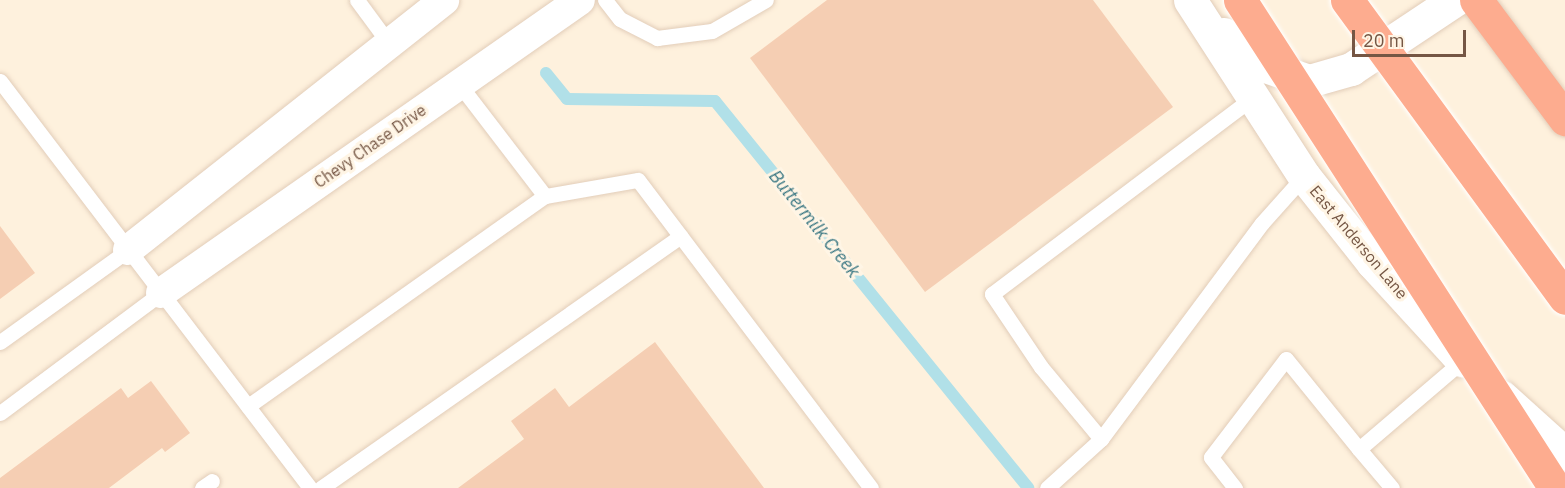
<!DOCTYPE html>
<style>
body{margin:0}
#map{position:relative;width:1565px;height:488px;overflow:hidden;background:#fef1dd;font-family:"IBM Plex Sans",sans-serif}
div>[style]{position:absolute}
.stream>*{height:12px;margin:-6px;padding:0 6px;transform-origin:6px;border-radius:6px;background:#b1e0e8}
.building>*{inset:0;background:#f5ceb3}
.roads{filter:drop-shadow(0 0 2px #e2cdb9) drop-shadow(0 0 2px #e2cdb9)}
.lane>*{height:15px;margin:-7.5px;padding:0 7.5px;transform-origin:7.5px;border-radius:7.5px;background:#fff}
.street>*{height:30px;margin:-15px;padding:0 15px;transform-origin:15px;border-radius:15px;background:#fff}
.secondary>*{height:33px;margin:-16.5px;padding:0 16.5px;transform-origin:16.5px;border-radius:16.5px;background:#fff}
.highway>*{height:33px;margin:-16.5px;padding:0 16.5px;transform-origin:16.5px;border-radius:16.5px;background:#fdac8f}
.bridges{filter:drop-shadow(0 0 2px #fff) drop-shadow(0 0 2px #fff)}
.highway-bridge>*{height:33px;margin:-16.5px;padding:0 16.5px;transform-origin:16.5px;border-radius:16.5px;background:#fdac8f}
span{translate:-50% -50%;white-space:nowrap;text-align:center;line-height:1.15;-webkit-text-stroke:6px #fff5e5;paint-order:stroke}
.street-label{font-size:16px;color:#755644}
.water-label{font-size:18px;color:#3a7783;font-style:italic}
.scale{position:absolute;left:1352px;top:30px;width:114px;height:27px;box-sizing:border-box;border:3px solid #755644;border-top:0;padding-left:8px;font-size:18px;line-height:21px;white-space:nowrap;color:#755644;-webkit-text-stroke:4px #fff5e5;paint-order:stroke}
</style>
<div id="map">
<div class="stream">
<i style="left:546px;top:73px;width:33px;rotate:51deg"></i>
<i style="left:567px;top:99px;width:148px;rotate:0.8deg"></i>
<i style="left:715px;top:101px;width:498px;rotate:51deg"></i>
</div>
<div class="building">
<i style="clip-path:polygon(827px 0,1093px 0,1173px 107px,925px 292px,750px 58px)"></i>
<i style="clip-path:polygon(0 226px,35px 273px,0 299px)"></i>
<i style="clip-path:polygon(655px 342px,764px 488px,458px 488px,524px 439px,511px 421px,555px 388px,569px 407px)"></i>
<i style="clip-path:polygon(151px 381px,190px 433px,165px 452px,162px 448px,109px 488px,0 488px,0 478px,121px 388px,128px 398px)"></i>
</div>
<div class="roads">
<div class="lane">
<i style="left:357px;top:0;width:52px;rotate:53.6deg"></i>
<i style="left:605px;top:0;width:24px;rotate:52deg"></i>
<i style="left:620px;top:19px;width:42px;rotate:27.2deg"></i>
<i style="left:657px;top:38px;width:55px;rotate:-7.3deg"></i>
<i style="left:712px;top:31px;width:62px;rotate:-29.9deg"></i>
<i style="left:0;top:81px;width:512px;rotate:52.7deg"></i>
<i style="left:459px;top:84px;width:141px;rotate:52.5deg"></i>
<i style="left:0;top:342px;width:158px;rotate:-35.7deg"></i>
<i style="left:248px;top:406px;width:364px;rotate:-35.3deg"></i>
<i style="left:545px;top:196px;width:94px;rotate:-9.8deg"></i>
<i style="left:638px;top:180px;width:386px;rotate:52.9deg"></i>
<i style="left:0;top:413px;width:201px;rotate:-36.7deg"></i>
<i style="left:1101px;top:439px;width:94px;rotate:-129.8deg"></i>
<i style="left:1041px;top:367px;width:88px;rotate:-123.9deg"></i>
<i style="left:992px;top:294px;width:327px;rotate:-37deg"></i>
<i style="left:202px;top:488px;width:12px;rotate:-35deg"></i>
<i style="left:321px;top:488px;width:439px;rotate:-35deg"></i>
<i style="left:1047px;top:488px;width:73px;rotate:-42.2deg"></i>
<i style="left:1101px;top:439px;width:269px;rotate:-53.3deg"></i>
<i style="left:1262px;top:223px;width:63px;rotate:-48.2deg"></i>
<i style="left:1235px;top:488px;width:39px;rotate:-128deg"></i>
<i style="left:1211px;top:457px;width:123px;rotate:-52.6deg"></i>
<i style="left:1286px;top:359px;width:116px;rotate:51deg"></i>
<i style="left:1392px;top:488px;width:51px;rotate:-130.2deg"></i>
<i style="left:1359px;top:449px;width:135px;rotate:-40.5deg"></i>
</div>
<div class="street">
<i style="left:128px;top:250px;width:403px;rotate:-38.3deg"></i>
<i style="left:161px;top:293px;width:511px;rotate:-34.96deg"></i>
</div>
<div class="secondary">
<i style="left:1190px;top:0;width:210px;rotate:57.1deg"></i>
<i style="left:1304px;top:176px;width:111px;rotate:51.6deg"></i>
<i style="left:1373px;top:263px;width:132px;rotate:47.5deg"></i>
<i style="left:1224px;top:34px;width:49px;rotate:39.2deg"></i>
<i style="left:1262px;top:65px;width:50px;rotate:18.8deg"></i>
<i style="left:1309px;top:81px;width:44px;rotate:-15.9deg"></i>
<i style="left:1351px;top:69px;width:125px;rotate:-33.6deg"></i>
<i style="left:1502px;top:397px;width:85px;rotate:42.1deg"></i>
</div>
<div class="highway">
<i style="left:1476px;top:0;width:149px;rotate:53.2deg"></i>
</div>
</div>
<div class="bridges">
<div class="highway-bridge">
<i style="left:1240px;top:0;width:581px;rotate:57.16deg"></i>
<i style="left:1347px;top:0;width:369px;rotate:53.8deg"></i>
</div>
</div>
<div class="street-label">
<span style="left:370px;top:146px;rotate:-35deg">Chevy Chase Drive</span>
<span style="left:1359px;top:242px;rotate:50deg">East Anderson Lane</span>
</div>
<div class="water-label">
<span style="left:814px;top:224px;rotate:51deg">Buttermilk Creek</span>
</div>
<div class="scale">20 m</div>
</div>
